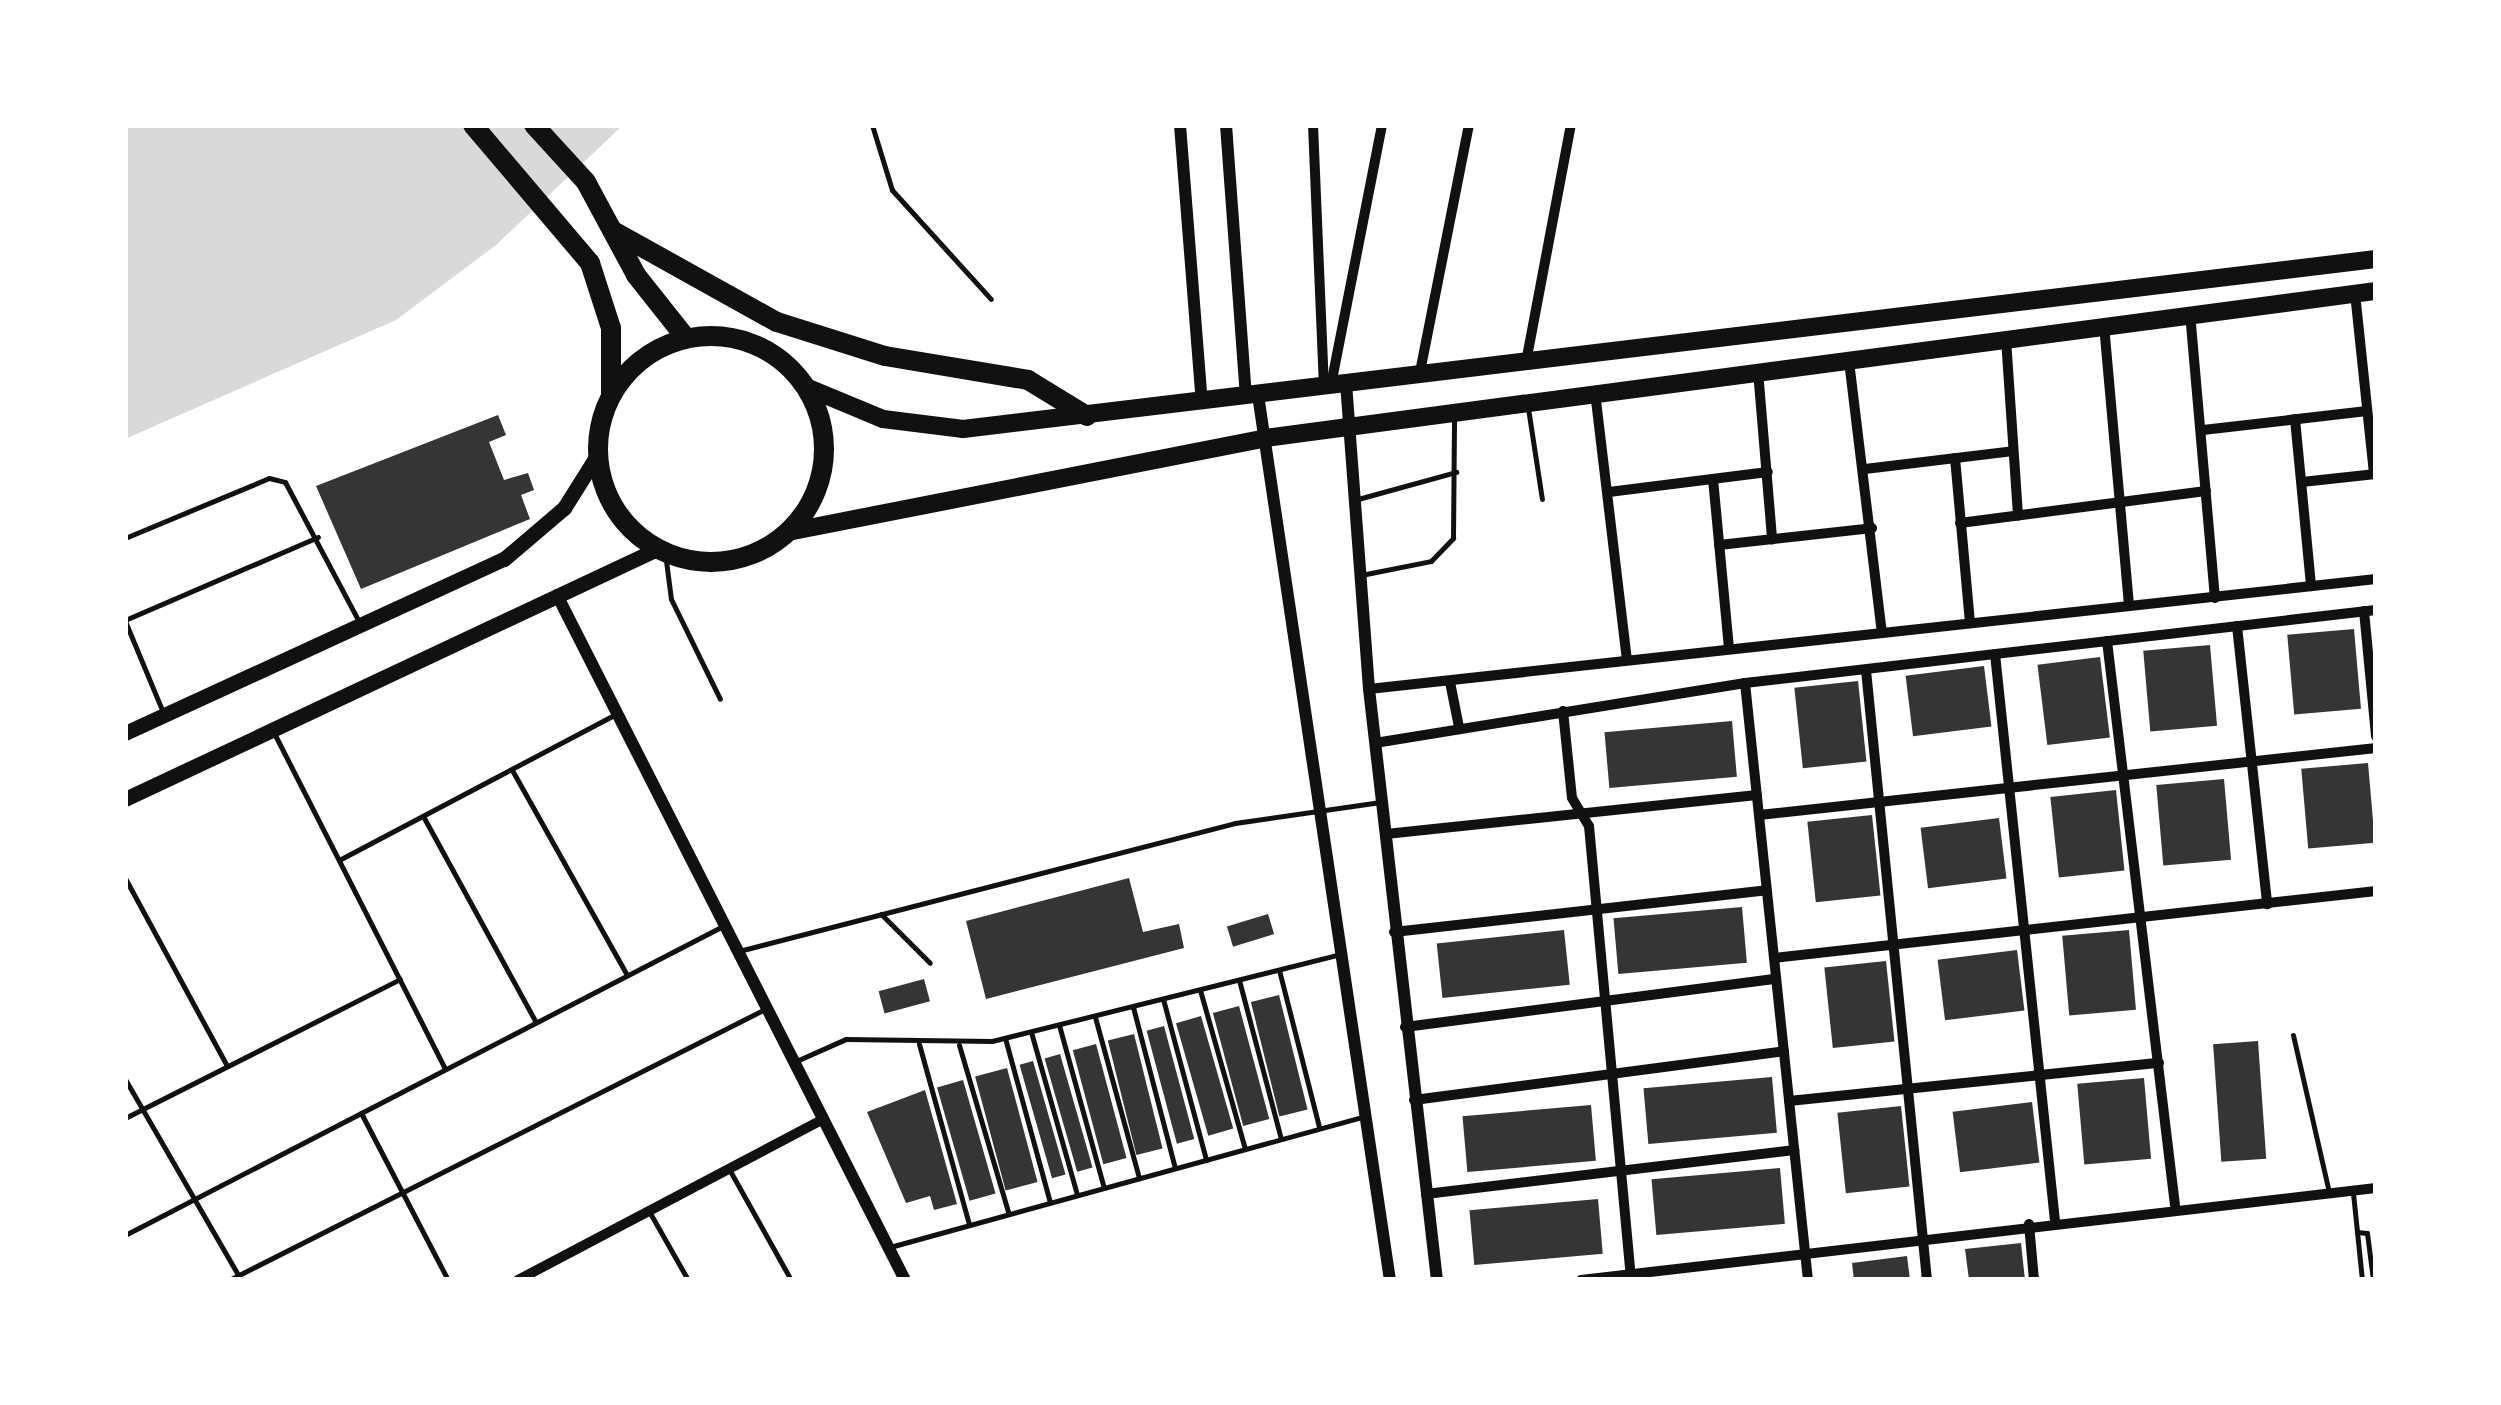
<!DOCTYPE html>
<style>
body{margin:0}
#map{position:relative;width:2501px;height:1405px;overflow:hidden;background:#fff;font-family:"Archivo Narrow",sans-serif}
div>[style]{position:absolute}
.water>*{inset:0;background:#d9d9d9}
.building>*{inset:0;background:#353535;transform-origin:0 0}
.service>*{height:5px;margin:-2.5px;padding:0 2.5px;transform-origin:2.5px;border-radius:2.5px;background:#111}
.minor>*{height:10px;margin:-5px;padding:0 5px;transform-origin:5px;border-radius:5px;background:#111}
.tertiary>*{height:12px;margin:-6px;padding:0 6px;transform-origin:6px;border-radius:6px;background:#111}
.secondary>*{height:15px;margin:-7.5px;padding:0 7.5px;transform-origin:7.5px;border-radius:7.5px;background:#111}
.primary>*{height:18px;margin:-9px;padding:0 9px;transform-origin:9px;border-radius:9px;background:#111}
.motorway>*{height:20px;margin:-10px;padding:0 10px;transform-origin:10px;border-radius:10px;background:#111}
.motorway>.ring{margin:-10px;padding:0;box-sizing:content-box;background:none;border:20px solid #111;border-radius:50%}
span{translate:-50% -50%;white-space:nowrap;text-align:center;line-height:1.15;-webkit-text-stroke:9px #fff;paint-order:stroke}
.frame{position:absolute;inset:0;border:128px solid #fff;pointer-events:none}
</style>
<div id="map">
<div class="water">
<i style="clip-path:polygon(125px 125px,623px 125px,496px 245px,396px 320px,125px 439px)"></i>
</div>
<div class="building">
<i style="clip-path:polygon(498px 415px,506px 435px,489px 442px,504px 480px,528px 473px,534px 490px,521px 495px,530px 519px,361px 589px,316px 486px)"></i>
<i style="left:2354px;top:629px;width:80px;height:67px;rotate:85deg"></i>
<i style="left:2210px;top:645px;width:81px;height:67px;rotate:85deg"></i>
<i style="left:2100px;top:657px;width:81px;height:63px;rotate:83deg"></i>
<i style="left:1984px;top:666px;width:61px;height:79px;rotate:83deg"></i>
<i style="left:1858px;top:681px;width:81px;height:64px;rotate:84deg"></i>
<i style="left:1732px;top:721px;width:56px;height:128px;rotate:85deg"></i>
<i style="left:2368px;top:763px;width:80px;height:67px;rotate:85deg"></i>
<i style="left:2224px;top:779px;width:81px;height:68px;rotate:85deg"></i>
<i style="left:2116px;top:790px;width:81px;height:66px;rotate:84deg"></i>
<i style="left:1872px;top:815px;width:81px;height:65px;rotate:84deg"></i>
<i style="left:1999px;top:818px;width:61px;height:79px;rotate:83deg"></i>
<i style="clip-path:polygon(1129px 878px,1143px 932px,1179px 924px,1184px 948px,986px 999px,966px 921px)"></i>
<i style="left:1742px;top:907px;width:56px;height:129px;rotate:85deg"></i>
<i style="left:1268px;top:914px;width:21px;height:43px;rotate:73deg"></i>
<i style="left:1564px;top:930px;width:55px;height:128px;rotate:84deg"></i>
<i style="left:2129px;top:930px;width:80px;height:67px;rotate:85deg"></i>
<i style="left:2017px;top:950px;width:61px;height:80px;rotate:83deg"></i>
<i style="left:1886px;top:961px;width:81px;height:62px;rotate:84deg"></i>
<i style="left:924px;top:979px;width:23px;height:47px;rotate:75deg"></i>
<i style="left:1279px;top:995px;width:118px;height:29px;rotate:76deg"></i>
<i style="left:1239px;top:1006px;width:117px;height:27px;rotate:75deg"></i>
<i style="left:1201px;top:1016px;width:117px;height:26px;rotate:74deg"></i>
<i style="left:1164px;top:1026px;width:117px;height:18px;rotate:75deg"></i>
<i style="left:1134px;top:1034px;width:118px;height:27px;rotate:76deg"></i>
<i style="left:2258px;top:1041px;width:118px;height:45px;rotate:86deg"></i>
<i style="left:1096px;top:1044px;width:118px;height:24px;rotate:75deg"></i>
<i style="left:1060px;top:1054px;width:118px;height:16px;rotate:74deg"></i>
<i style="left:1033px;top:1061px;width:118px;height:14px;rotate:74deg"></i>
<i style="left:1007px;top:1068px;width:118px;height:33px;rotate:75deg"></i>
<i style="left:1772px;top:1077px;width:56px;height:129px;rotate:85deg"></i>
<i style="left:2144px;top:1078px;width:81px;height:67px;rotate:85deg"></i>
<i style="left:963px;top:1080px;width:118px;height:27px;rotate:74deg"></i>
<i style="clip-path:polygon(925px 1090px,957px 1204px,934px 1210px,930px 1196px,906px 1203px,867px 1112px)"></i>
<i style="left:2032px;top:1102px;width:61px;height:80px;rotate:83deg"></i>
<i style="left:1591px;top:1105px;width:56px;height:129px;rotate:85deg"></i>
<i style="left:1901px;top:1106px;width:81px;height:64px;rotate:84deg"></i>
<i style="left:1780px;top:1168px;width:56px;height:129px;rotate:85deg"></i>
<i style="left:1598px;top:1199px;width:55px;height:129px;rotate:85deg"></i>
<i style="clip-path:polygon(2021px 1243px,2025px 1280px,1969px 1280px,1965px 1249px)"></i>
<i style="clip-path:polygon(1907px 1256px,1910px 1280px,1854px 1280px,1852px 1263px)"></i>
</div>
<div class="service">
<i style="left:872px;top:125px;width:68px;rotate:72.9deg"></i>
<i style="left:892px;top:190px;width:147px;rotate:47.8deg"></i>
<i style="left:1528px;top:408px;width:92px;rotate:81.3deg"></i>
<i style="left:1358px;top:499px;width:102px;rotate:-15.4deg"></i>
<i style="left:125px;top:538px;width:156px;rotate:-22.6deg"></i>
<i style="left:269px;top:478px;width:16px;rotate:14deg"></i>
<i style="left:285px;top:482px;width:158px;rotate:62.1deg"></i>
<i style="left:665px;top:553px;width:46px;rotate:82.6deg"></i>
<i style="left:671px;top:599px;width:111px;rotate:63.9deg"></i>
<i style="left:1361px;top:575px;width:71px;rotate:-11.3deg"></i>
<i style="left:1431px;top:561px;width:32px;rotate:-46deg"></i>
<i style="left:1453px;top:538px;width:119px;rotate:-89.5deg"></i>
<i style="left:125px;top:620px;width:210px;rotate:-23.3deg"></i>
<i style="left:125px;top:621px;width:96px;rotate:67.4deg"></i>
<i style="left:274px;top:733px;width:376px;rotate:63deg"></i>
<i style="left:512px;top:770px;width:235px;rotate:60.7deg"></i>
<i style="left:423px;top:816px;width:235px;rotate:61.3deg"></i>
<i style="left:339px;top:860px;width:311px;rotate:-27.8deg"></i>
<i style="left:125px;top:878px;width:214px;rotate:61.5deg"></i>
<i style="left:881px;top:914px;width:69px;rotate:45deg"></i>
<i style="left:739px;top:951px;width:512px;rotate:-14.47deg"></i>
<i style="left:1235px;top:823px;width:147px;rotate:-8.2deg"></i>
<i style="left:1279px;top:970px;width:162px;rotate:75.7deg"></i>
<i style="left:1239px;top:980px;width:164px;rotate:75.2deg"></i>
<i style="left:1200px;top:990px;width:165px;rotate:74.2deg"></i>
<i style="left:1163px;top:999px;width:167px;rotate:75deg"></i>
<i style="left:1133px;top:1007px;width:166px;rotate:75.4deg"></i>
<i style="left:1095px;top:1017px;width:167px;rotate:74.7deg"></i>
<i style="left:1059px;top:1025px;width:169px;rotate:74.6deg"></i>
<i style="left:1031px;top:1032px;width:169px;rotate:74.2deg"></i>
<i style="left:2293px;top:1035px;width:161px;rotate:77.1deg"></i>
<i style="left:1005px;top:1038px;width:170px;rotate:74.7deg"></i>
<i style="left:919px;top:1044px;width:187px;rotate:74.5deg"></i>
<i style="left:959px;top:1045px;width:174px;rotate:73.6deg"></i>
<i style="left:794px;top:1062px;width:57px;rotate:-23.9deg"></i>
<i style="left:846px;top:1039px;width:146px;rotate:0.8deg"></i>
<i style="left:992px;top:1041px;width:361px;rotate:-14deg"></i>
<i style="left:125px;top:1079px;width:226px;rotate:60deg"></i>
<i style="left:361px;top:1113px;width:188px;rotate:62.5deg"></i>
<i style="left:125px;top:1118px;width:308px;rotate:-26.8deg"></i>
<i style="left:729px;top:1169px;width:127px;rotate:60.8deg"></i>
<i style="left:2353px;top:1193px;width:87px;rotate:84.1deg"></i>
<i style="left:650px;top:1213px;width:77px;rotate:60.4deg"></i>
<i style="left:2357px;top:1232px;width:10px;rotate:6deg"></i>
<i style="left:2367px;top:1233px;width:47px;rotate:82.7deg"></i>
<i style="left:125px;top:1235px;width:671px;rotate:-27.33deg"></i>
<i style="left:890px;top:1247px;width:490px;rotate:-15.4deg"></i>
<i style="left:229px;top:1280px;width:601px;rotate:-26.82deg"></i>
</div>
<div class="minor">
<i style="left:1313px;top:125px;width:261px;rotate:87.6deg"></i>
<i style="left:2355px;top:293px;width:182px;rotate:84deg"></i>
<i style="left:2190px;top:313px;width:286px;rotate:85deg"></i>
<i style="left:2104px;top:325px;width:282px;rotate:84.9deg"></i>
<i style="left:2006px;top:339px;width:177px;rotate:86.1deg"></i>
<i style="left:1527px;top:357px;width:236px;rotate:-79.3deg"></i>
<i style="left:1849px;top:361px;width:273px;rotate:83.1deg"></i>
<i style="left:1758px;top:371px;width:169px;rotate:85.2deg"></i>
<i style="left:1420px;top:372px;width:252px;rotate:-78.8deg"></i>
<i style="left:1331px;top:385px;width:265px;rotate:-78.9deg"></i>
<i style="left:1595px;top:392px;width:269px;rotate:83.2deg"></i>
<i style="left:2295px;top:419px;width:168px;rotate:84.5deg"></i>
<i style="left:2203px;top:430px;width:165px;rotate:-6.6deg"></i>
<i style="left:1955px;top:458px;width:166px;rotate:84.8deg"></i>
<i style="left:1865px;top:469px;width:149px;rotate:-6.9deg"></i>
<i style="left:1713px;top:479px;width:170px;rotate:84.6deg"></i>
<i style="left:2302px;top:482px;width:74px;rotate:-6.2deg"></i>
<i style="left:1609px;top:492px;width:160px;rotate:-7.2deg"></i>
<i style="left:1960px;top:523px;width:248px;rotate:-7.4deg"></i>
<i style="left:1719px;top:545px;width:154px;rotate:-6.3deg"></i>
<i style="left:2364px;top:611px;width:126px;rotate:84.5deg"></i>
<i style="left:2237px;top:626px;width:280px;rotate:83.8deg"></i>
<i style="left:2107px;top:641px;width:568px;rotate:83.13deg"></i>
<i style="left:1995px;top:654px;width:570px;rotate:83.96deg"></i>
<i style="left:1866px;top:670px;width:613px;rotate:84.29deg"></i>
<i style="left:1450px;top:682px;width:46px;rotate:78.7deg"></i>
<i style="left:1745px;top:683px;width:600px;rotate:83.98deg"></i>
<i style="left:1369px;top:689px;width:1013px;rotate:-6.23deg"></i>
<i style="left:1563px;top:711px;width:87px;rotate:84.1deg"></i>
<i style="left:1572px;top:798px;width:33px;rotate:59deg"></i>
<i style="left:1589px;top:826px;width:453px;rotate:84.7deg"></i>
<i style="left:1375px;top:743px;width:375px;rotate:-9.2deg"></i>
<i style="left:1745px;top:683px;width:635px;rotate:-6.6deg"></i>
<i style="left:1759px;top:815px;width:621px;rotate:-6.2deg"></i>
<i style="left:1386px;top:834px;width:373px;rotate:-6deg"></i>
<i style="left:1394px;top:932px;width:375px;rotate:-6.4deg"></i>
<i style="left:1774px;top:958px;width:606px;rotate:-6.35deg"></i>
<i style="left:1405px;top:1027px;width:374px;rotate:-7.4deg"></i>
<i style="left:1414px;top:1100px;width:373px;rotate:-7.5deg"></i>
<i style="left:1789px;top:1101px;width:372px;rotate:-5.9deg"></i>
<i style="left:1426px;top:1194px;width:371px;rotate:-6.8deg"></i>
<i style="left:2029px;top:1224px;width:56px;rotate:84.9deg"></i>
<i style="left:518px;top:1280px;width:344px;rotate:-27.8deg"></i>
<i style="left:1581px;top:1280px;width:800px;rotate:-6.6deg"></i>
</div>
<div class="tertiary">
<i style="left:1180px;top:125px;width:279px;rotate:85.5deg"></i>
<i style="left:1226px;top:125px;width:273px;rotate:85.8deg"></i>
<i style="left:1346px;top:383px;width:307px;rotate:85.7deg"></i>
<i style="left:1369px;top:689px;width:595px;rotate:83.44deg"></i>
<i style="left:1258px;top:395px;width:895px;rotate:81.52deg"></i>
<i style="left:557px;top:595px;width:768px;rotate:63.07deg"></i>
</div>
<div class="secondary">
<i style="left:125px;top:733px;width:417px;rotate:-24.7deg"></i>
<i style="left:504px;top:559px;width:79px;rotate:-40.4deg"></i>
<i style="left:564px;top:508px;width:64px;rotate:-57.8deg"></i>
<i style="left:125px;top:799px;width:588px;rotate:-25.17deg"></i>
</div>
<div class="primary">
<i style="left:806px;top:387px;width:83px;rotate:22.6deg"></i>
<i style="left:883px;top:419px;width:81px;rotate:7.1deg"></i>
<i style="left:963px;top:429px;width:1423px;rotate:-6.86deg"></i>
<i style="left:788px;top:532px;width:486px;rotate:-11.1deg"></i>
<i style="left:1265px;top:438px;width:1121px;rotate:-7.54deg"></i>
</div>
<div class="motorway">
<i style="left:473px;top:125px;width:181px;rotate:49.7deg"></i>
<i style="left:590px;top:263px;width:68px;rotate:72.1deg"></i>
<i style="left:611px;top:328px;width:67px;rotate:90deg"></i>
<i style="left:534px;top:125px;width:77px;rotate:47.6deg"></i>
<i style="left:586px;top:182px;width:106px;rotate:61.7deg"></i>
<i style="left:636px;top:275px;width:80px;rotate:51.6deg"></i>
<i style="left:615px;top:232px;width:185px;rotate:29.1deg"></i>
<i style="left:777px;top:322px;width:113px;rotate:17.5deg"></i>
<i style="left:885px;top:356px;width:145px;rotate:9.5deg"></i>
<i style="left:1028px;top:380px;width:69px;rotate:31.4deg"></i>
<i class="ring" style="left:598px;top:336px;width:206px;height:206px"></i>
</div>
<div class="frame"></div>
</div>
